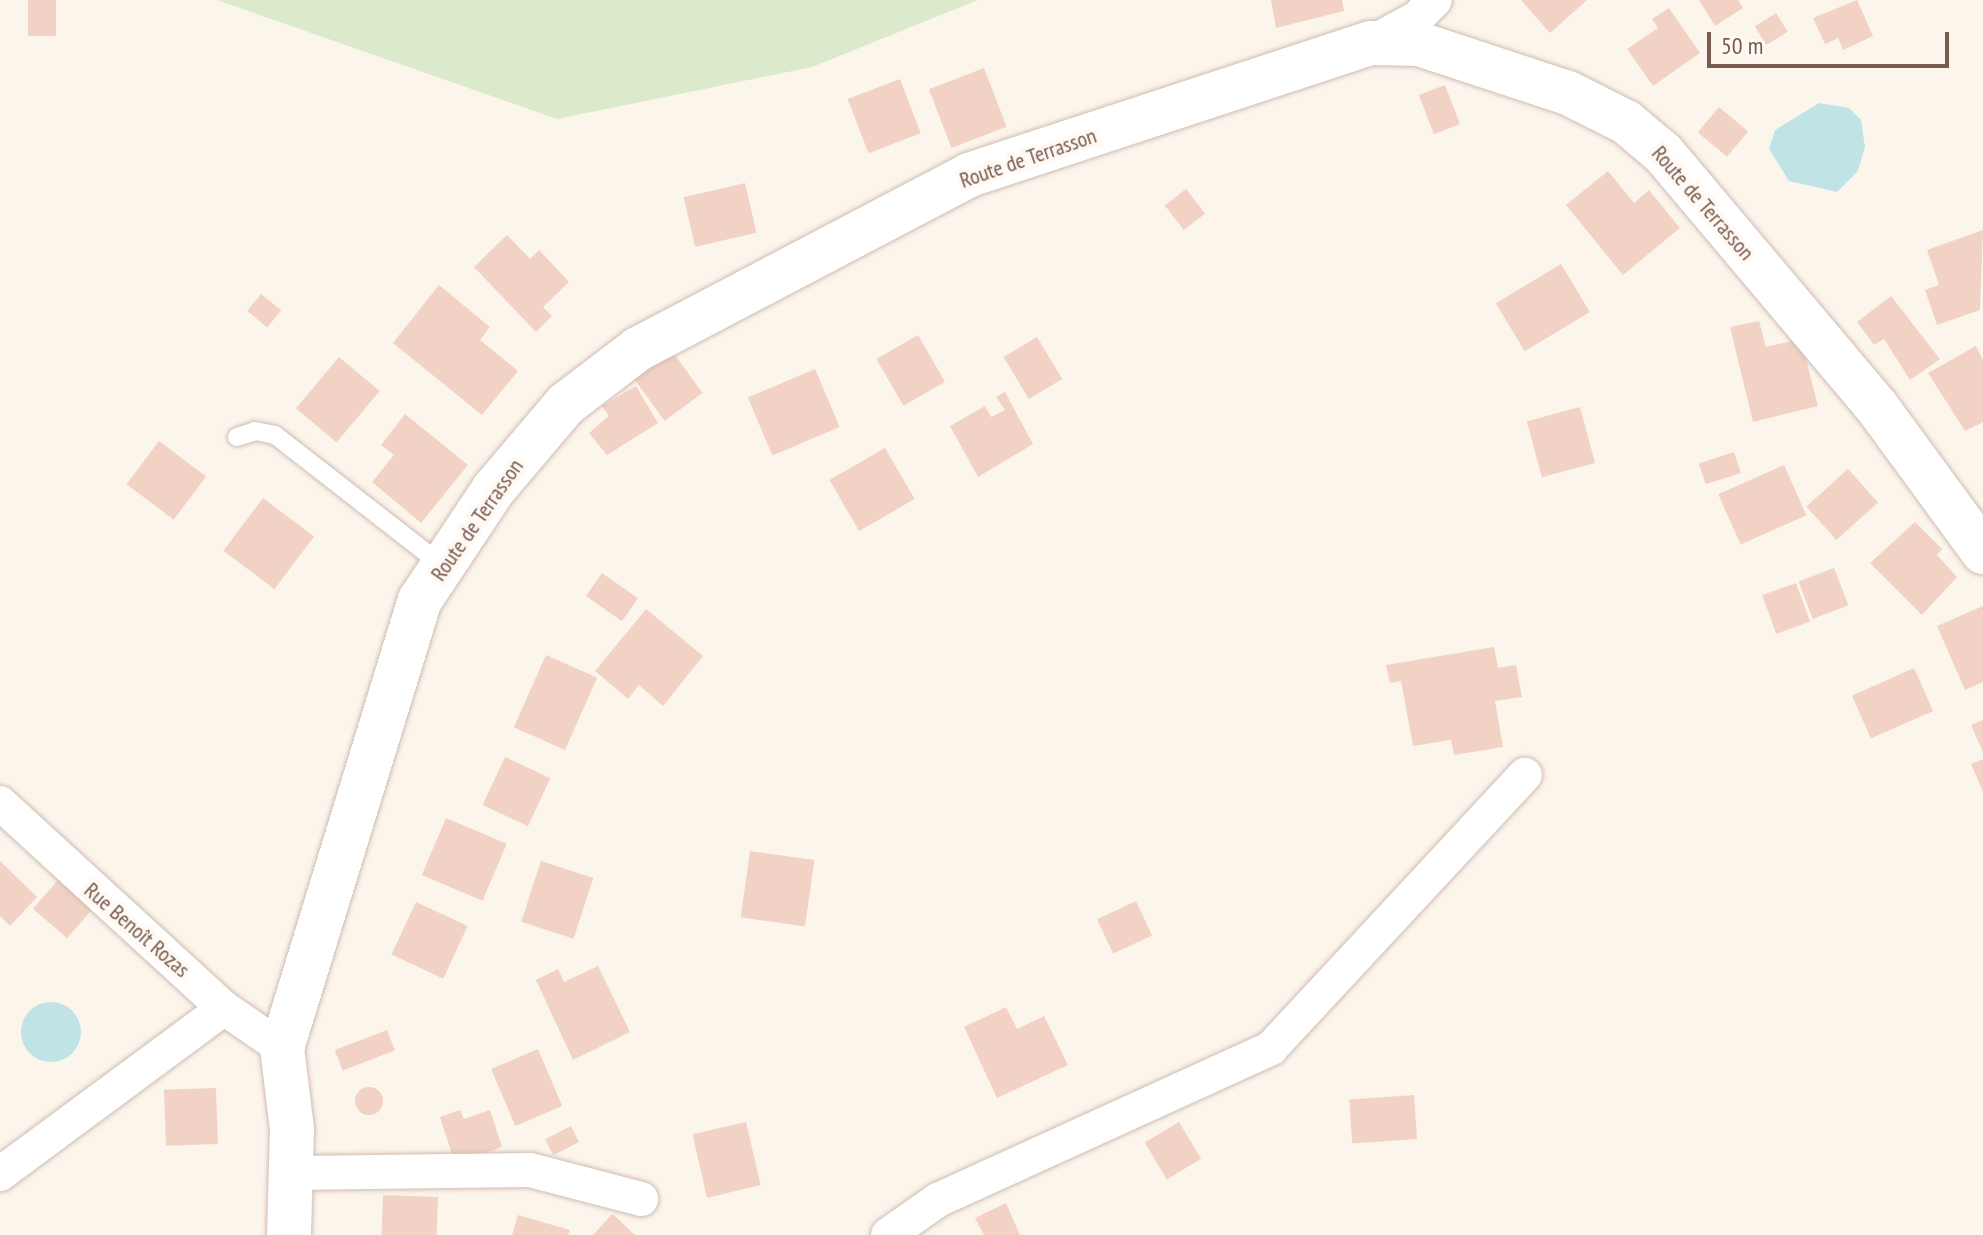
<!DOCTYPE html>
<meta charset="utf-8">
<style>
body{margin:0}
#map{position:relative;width:1983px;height:1235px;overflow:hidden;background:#fcf5ec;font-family:"PT Sans Narrow",sans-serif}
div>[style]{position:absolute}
.green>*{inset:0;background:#daeaca}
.water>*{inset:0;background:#c0e4e6}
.round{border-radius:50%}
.building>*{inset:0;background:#f1d2c4;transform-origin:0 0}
.roads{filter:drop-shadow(0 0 2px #cfbcb1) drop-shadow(0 0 2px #cfbcb1)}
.lane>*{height:18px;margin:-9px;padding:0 9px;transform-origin:9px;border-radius:9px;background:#fff}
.street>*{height:34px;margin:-17px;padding:0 17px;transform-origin:17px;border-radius:17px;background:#fff}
.secondary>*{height:44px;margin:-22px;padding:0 22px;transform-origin:22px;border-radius:22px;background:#fff}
span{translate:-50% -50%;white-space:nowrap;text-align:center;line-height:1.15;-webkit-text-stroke:8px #fef9f3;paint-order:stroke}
.street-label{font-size:22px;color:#785a4f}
.scale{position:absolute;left:1707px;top:32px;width:242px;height:36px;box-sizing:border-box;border:4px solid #785a4f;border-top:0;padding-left:10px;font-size:24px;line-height:28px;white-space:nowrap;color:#785a4f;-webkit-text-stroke:6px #fef9f3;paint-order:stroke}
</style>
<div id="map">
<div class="green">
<i style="clip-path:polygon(217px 0,978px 0,812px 67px,557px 119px)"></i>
</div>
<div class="water">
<i style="clip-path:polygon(1819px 103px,1849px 108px,1861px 120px,1865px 147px,1858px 171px,1837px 192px,1789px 181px,1769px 149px,1775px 130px)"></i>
<i class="round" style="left:21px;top:1002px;width:60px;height:60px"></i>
</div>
<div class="building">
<i style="left:28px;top:0;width:28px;height:36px"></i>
<i style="clip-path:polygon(1271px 0,1342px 0,1344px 11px,1276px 28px)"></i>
<i style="clip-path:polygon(1521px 0,1587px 0,1550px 33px)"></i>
<i style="clip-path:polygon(1699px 0,1738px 0,1743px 8px,1715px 26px)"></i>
<i style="clip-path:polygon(1857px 0,1873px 36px,1843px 50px,1838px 38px,1825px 44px,1813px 18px)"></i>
<i style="clip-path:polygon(1669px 8px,1700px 53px,1653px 86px,1627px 49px,1658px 28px,1652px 19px)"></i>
<i style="left:1776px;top:13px;width:22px;height:25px;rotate:58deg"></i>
<i style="left:984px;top:68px;width:63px;height:59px;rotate:69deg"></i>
<i style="left:900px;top:79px;width:58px;height:56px;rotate:69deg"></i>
<i style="left:1445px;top:85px;width:42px;height:28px;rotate:69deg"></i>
<i style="left:1719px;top:107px;width:38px;height:33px;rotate:40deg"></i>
<i style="clip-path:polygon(1608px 171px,1634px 203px,1649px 190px,1680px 228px,1623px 275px,1566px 205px)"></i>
<i style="left:745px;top:183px;width:51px;height:63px;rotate:77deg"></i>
<i style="left:1186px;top:189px;width:31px;height:27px;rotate:52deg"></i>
<i style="clip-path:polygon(1983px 230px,1980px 310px,1937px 325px,1925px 290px,1939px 285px,1927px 250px)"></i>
<i style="clip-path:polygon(507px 235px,530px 259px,539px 250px,569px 282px,543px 307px,552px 316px,536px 332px,474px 267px)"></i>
<i style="left:1561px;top:264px;width:56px;height:76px;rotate:59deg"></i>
<i style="clip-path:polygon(439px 285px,490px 327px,480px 340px,518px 371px,482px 415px,393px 343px)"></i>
<i style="left:261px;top:294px;width:26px;height:22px;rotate:39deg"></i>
<i style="clip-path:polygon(1891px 296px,1940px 359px,1910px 380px,1884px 339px,1874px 345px,1857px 322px)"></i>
<i style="clip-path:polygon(1759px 321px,1766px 347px,1801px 339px,1818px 406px,1753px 422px,1730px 327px)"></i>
<i style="left:918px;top:335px;width:54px;height:48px;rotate:60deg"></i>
<i style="left:1037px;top:337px;width:49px;height:39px;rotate:59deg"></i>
<i style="clip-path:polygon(1976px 346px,1983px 360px,1983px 422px,1965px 431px,1928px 373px)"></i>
<i style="left:672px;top:351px;width:52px;height:47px;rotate:54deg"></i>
<i style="left:339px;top:357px;width:53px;height:67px;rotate:40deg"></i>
<i style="left:815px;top:369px;width:63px;height:73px;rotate:67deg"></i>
<i style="clip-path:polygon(636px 386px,658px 423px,607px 455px,589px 433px,609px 416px,602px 406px)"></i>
<i style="clip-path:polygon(1005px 392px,1033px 444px,978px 477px,950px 426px,985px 406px,991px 417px,1005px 410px,996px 397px)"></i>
<i style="left:1580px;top:407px;width:58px;height:55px;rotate:75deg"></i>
<i style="clip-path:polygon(405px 414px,468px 465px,421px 523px,372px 482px,394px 455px,381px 445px)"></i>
<i style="left:159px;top:441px;width:59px;height:54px;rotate:37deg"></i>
<i style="left:885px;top:448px;width:59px;height:64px;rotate:60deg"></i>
<i style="left:1734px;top:452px;width:22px;height:37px;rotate:72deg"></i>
<i style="left:1784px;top:465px;width:55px;height:72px;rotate:66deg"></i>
<i style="left:1848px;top:469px;width:45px;height:56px;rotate:48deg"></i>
<i style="left:263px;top:498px;width:64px;height:66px;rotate:37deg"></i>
<i style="clip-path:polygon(1915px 522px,1942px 549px,1937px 555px,1957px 577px,1922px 615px,1870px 563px)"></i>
<i style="left:1834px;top:568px;width:40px;height:38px;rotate:69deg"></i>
<i style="left:602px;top:573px;width:44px;height:28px;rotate:35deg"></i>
<i style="left:1796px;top:583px;width:41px;height:36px;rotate:70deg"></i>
<i style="clip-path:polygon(1983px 606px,1983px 682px,1965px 690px,1937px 626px)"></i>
<i style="clip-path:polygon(646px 609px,703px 656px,663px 706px,639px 685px,628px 699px,595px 671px)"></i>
<i style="clip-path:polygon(1494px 647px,1498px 668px,1516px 665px,1522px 697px,1495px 701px,1503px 747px,1454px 755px,1451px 740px,1413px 746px,1401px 681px,1390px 683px,1386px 665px)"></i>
<i style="left:546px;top:655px;width:56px;height:79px;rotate:24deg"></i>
<i style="left:1914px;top:668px;width:47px;height:68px;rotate:66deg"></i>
<i style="clip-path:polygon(1983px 720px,1983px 752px,1971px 725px)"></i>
<i style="left:505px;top:757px;width:50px;height:53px;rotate:25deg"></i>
<i style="clip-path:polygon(1983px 759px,1983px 792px,1971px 764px)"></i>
<i style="left:446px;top:818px;width:66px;height:62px;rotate:23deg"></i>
<i style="left:750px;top:851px;width:65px;height:67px;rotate:8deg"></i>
<i style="clip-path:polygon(0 861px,37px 897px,10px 926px,0 916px)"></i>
<i style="left:541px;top:861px;width:55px;height:64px;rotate:18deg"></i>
<i style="left:58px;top:880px;width:45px;height:38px;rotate:41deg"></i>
<i style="left:1136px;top:901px;width:38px;height:43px;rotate:65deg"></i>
<i style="left:416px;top:902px;width:57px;height:58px;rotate:25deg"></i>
<i style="clip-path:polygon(598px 966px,630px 1032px,573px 1060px,536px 980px,558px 969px,564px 982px)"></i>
<i style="clip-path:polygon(1006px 1007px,1017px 1029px,1044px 1016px,1068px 1065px,997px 1098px,964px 1027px)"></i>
<i style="left:387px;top:1030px;width:22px;height:56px;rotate:69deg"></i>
<i style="left:538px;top:1049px;width:62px;height:51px;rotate:67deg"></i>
<i class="round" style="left:355px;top:1087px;width:28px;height:28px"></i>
<i style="left:216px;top:1088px;width:56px;height:52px;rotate:88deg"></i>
<i style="left:1414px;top:1095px;width:44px;height:65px;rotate:86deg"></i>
<i style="clip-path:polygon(460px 1110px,464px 1119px,490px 1110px,502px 1147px,455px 1163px,440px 1117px)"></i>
<i style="left:746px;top:1122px;width:65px;height:55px;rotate:77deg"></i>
<i style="left:1179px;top:1122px;width:43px;height:40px;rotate:59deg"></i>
<i style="left:571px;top:1126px;width:18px;height:29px;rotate:63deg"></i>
<i style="left:383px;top:1195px;width:55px;height:40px;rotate:2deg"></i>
<i style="clip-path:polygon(1006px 1203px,1020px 1235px,984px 1235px,975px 1218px)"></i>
<i style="clip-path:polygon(612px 1214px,617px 1218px,635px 1235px,593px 1235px)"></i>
<i style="clip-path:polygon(518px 1215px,570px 1230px,568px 1235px,512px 1235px)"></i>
</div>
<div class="roads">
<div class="lane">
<i style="left:237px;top:437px;width:19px;rotate:-18deg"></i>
<i style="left:255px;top:431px;width:20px;rotate:11deg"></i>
<i style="left:275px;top:435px;width:213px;rotate:37.9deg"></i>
</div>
<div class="street">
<i style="left:1371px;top:43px;width:52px;rotate:-28.5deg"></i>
<i style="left:1417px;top:18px;width:25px;rotate:-45deg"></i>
<i style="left:0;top:803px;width:304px;rotate:42.5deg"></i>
<i style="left:224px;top:1008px;width:70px;rotate:34.6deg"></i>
<i style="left:293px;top:1173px;width:237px;rotate:-0.7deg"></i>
<i style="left:530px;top:1170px;width:115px;rotate:14.6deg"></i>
<i style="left:0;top:1174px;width:279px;rotate:-36.5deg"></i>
<i style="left:888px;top:1235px;width:61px;rotate:-35deg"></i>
<i style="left:938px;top:1200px;width:366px;rotate:-24.5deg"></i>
<i style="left:1271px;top:1048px;width:373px;rotate:-47.1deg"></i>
</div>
<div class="secondary">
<i style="left:289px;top:1235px;width:106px;rotate:-88.4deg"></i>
<i style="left:292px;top:1129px;width:82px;rotate:-97deg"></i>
<i style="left:282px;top:1048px;width:469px;rotate:-72.9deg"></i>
<i style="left:420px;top:600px;width:132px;rotate:-56.4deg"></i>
<i style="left:493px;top:490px;width:113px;rotate:-49.7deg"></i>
<i style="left:566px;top:404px;width:91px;rotate:-37.4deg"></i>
<i style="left:638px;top:349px;width:374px;rotate:-27.7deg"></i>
<i style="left:969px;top:175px;width:423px;rotate:-18.2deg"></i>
<i style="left:1371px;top:43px;width:48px;rotate:1.2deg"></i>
<i style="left:1419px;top:44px;width:157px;rotate:18.2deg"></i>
<i style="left:1568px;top:93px;width:65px;rotate:26.6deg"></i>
<i style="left:1626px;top:122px;width:48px;rotate:40deg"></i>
<i style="left:1663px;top:153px;width:332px;rotate:49.9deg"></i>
<i style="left:1877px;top:407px;width:180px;rotate:53.8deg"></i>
</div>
</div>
<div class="street-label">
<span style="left:1028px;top:158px;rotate:-19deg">Route de Terrasson</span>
<span style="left:1703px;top:203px;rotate:49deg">Route de Terrasson</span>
<span style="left:477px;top:520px;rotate:-55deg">Route de Terrasson</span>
<span style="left:137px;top:930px;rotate:41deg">Rue Benoît Rozas</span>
</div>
<div class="scale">50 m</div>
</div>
